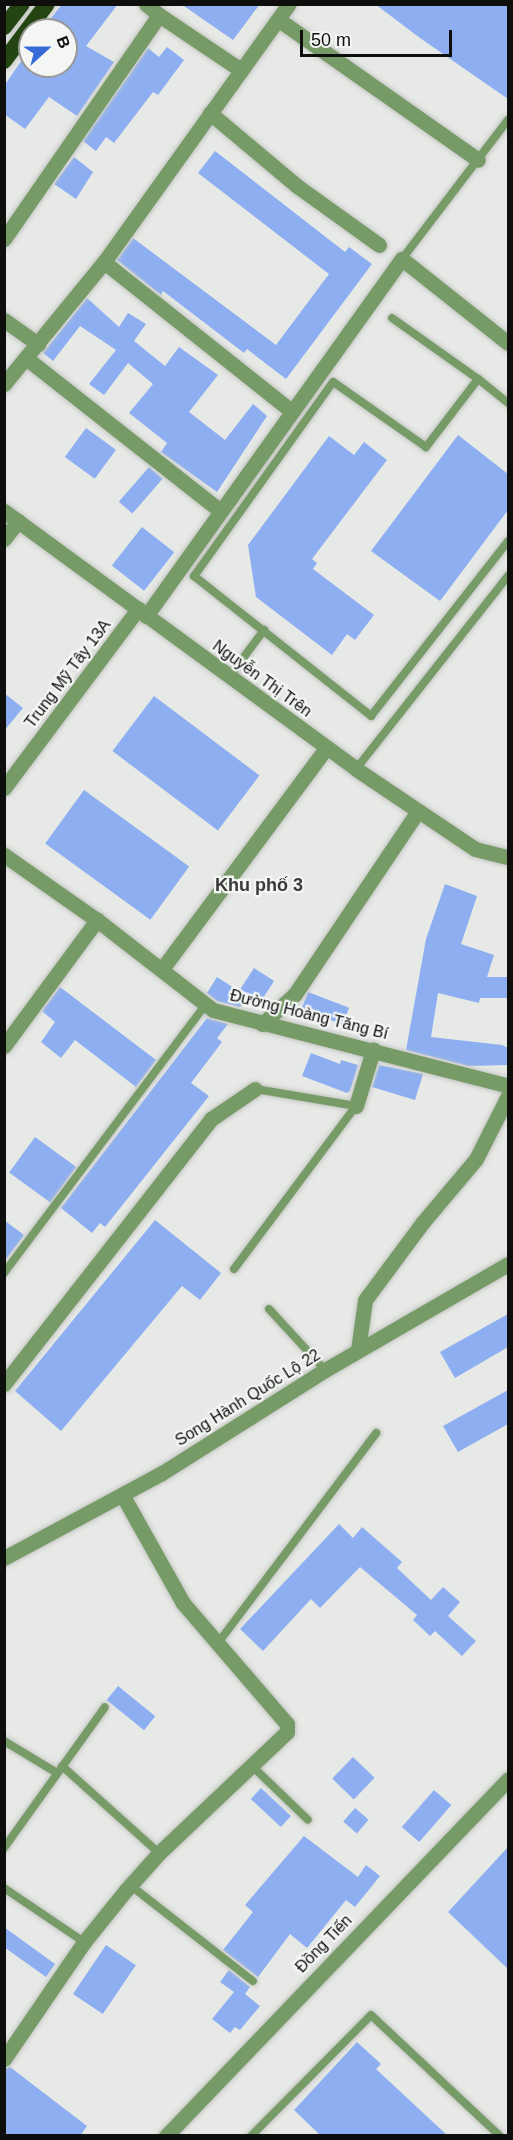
<!DOCTYPE html>
<meta charset="utf-8">
<style>
body{margin:0}
#map{position:relative;width:513px;height:2140px;overflow:hidden;background:#e7e9e6;font-family:Helvetica,sans-serif}
div>[style]{position:absolute}
.building>*{inset:0;background:#8daff1;transform-origin:0 0}
.roads{filter:drop-shadow(0 0 2px #c4c6c3) drop-shadow(0 0 2px #c4c6c3)}
.service>*{height:8px;margin:-4px;padding:0 4px;transform-origin:4px;border-radius:4px;background:#779b67}
.minor>*{height:15px;margin:-7.5px;padding:0 7.5px;transform-origin:7.5px;border-radius:7.5px;background:#779b67}
.tertiary>*{height:15px;margin:-7.5px;padding:0 7.5px;transform-origin:7.5px;border-radius:7.5px;background:#779b67}
.trunk>*{height:16px;margin:-8px;padding:0 8px;transform-origin:8px;border-radius:8px;background:#244412}
span{translate:-50% -50%;white-space:nowrap;text-align:center;line-height:1.15;-webkit-text-stroke:4.5px #f4f6f4;paint-order:stroke}
.street-label{font-size:16px;color:#0e0e0d}
.neighbourhood-label{font-size:18px;color:#393a38;font-weight:700}
.frame{position:absolute;inset:0;border:6px solid #0e0e0d;pointer-events:none}
.north{position:absolute;left:18px;top:18px;width:60px;height:60px;box-sizing:border-box;background:#f4f6f4;border:2px solid #989998;border-radius:50%;rotate:69deg;font-size:16px;font-weight:700;line-height:24px;text-align:center;color:#0e0e0d}
.north::after{content:'';display:block;margin:auto;width:21px;height:27px;background:#376ad9;clip-path:polygon(50% 0,100% 100%,50% 72%,0 100%)}
.scale{position:absolute;left:300px;top:30px;width:152px;height:27px;box-sizing:border-box;border:3px solid #0e0e0d;border-top:0;padding-left:8px;font-size:18px;line-height:21px;white-space:nowrap;color:#0e0e0d;-webkit-text-stroke:4px #f4f6f4;paint-order:stroke}
</style>
<div id="map">
<div class="building">
<i style="clip-path:polygon(62px 4px,118px 4px,86px 46px,114px 62px,77px 116px,49px 97px,25px 129px,4px 114px,4px 86px,30px 48px,30px 66px,66px 66px,66px 30px,42px 30px)"></i>
<i style="clip-path:polygon(181px 4px,260px 4px,233px 40px)"></i>
<i style="clip-path:polygon(375px 4px,508px 4px,508px 99px,420px 38px)"></i>
<i style="clip-path:polygon(167px 47px,184px 60px,158px 95px,153px 92px,114px 143px,106px 137px,96px 151px,83px 141px,148px 48px,159px 57px)"></i>
<i style="clip-path:polygon(215px 151px,345px 252px,349px 247px,372px 264px,286px 379px,247px 349px,244px 353px,163px 291px,161px 295px,117px 260px,133px 238px,276px 345px,329px 274px,198px 173px)"></i>
<i style="clip-path:polygon(74px 157px,93px 172px,76px 199px,54px 184px)"></i>
<i style="clip-path:polygon(87px 298px,119px 327px,128px 313px,146px 324px,134px 341px,165px 366px,179px 347px,218px 375px,189px 412px,225px 440px,253px 404px,267px 416px,217px 492px,161px 452px,167px 443px,129px 413px,153px 384px,128px 363px,104px 395px,89px 384px,116px 350px,80px 326px,53px 361px,43px 353px)"></i>
<i style="left:86px;top:428px;width:37px;height:36px;rotate:36deg"></i>
<i style="clip-path:polygon(458px 435px,508px 474px,508px 510px,440px 601px,371px 551px)"></i>
<i style="clip-path:polygon(329px 436px,354px 455px,364px 442px,387px 460px,312px 559px,317px 563px,313px 569px,374px 615px,355px 640px,347px 634px,332px 655px,256px 597px,248px 545px)"></i>
<i style="left:149px;top:467px;width:18px;height:46px;rotate:41deg"></i>
<i style="left:142px;top:527px;width:41px;height:49px;rotate:38deg"></i>
<i style="clip-path:polygon(4px 693px,23px 708px,4px 731px)"></i>
<i style="left:154px;top:696px;width:132px;height:69px;rotate:37deg"></i>
<i style="left:84px;top:790px;width:130px;height:66px;rotate:36deg"></i>
<i style="clip-path:polygon(445px 884px,477px 896px,461px 944px,494px 955px,487px 977px,508px 977px,508px 998px,480px 998px,479px 1003px,438px 993px,431px 1037px,502px 1045px,508px 1048px,508px 1065px,468px 1066px,406px 1050px,426px 939px)"></i>
<i style="left:254px;top:968px;width:24px;height:25px;rotate:33deg"></i>
<i style="clip-path:polygon(217px 977px,248px 997px,240px 1007px,217px 1001px,207px 993px)"></i>
<i style="clip-path:polygon(60px 987px,156px 1060px,136px 1087px,75px 1040px,61px 1058px,41px 1042px,55px 1022px,42px 1011px)"></i>
<i style="left:308px;top:992px;width:44px;height:18px;rotate:21deg"></i>
<i style="clip-path:polygon(207px 1018px,228px 1024px,217px 1038px,222px 1042px,191px 1083px,209px 1096px,105px 1227px,100px 1223px,92px 1233px,61px 1208px)"></i>
<i style="clip-path:polygon(311px 1053px,340px 1064px,341px 1060px,358px 1065px,350px 1091px,347px 1093px,302px 1076px)"></i>
<i style="clip-path:polygon(379px 1065px,423px 1074px,415px 1100px,372px 1087px)"></i>
<i style="left:35px;top:1137px;width:51px;height:44px;rotate:36deg"></i>
<i style="clip-path:polygon(4px 1220px,24px 1235px,4px 1262px)"></i>
<i style="clip-path:polygon(155px 1220px,221px 1273px,200px 1300px,182px 1286px,61px 1431px,15px 1391px)"></i>
<i style="clip-path:polygon(508px 1314px,508px 1347px,455px 1378px,440px 1352px)"></i>
<i style="clip-path:polygon(508px 1390px,508px 1424px,458px 1452px,443px 1426px)"></i>
<i style="clip-path:polygon(339px 1524px,353px 1538px,362px 1527px,402px 1562px,397px 1568px,431px 1600px,443px 1587px,460px 1602px,448px 1616px,476px 1641px,462px 1656px,435px 1631px,430px 1636px,413px 1620px,417px 1615px,360px 1567px,320px 1608px,311px 1599px,263px 1651px,240px 1629px)"></i>
<i style="left:118px;top:1686px;width:48px;height:18px;rotate:39deg"></i>
<i style="left:353px;top:1757px;width:30px;height:30px;rotate:44deg"></i>
<i style="left:261px;top:1788px;width:41px;height:15px;rotate:43deg"></i>
<i style="left:434px;top:1790px;width:23px;height:49px;rotate:41deg"></i>
<i style="left:355px;top:1808px;width:18px;height:18px;rotate:41deg"></i>
<i style="clip-path:polygon(304px 1836px,358px 1877px,366px 1865px,380px 1876px,355px 1907px,346px 1900px,307px 1948px,290px 1934px,258px 1977px,223px 1950px,253px 1912px,245px 1905px)"></i>
<i style="clip-path:polygon(508px 1847px,508px 1969px,448px 1912px)"></i>
<i style="clip-path:polygon(4px 1927px,55px 1964px,46px 1977px,4px 1947px)"></i>
<i style="left:106px;top:1945px;width:36px;height:59px;rotate:34deg"></i>
<i style="clip-path:polygon(229px 1970px,250px 1987px,245px 1994px,260px 2006px,240px 2030px,235px 2027px,230px 2033px,212px 2019px,234px 1992px,220px 1982px)"></i>
<i style="clip-path:polygon(357px 2042px,381px 2064px,376px 2069px,448px 2136px,321px 2136px,294px 2110px)"></i>
<i style="clip-path:polygon(10px 2067px,87px 2126px,80px 2136px,4px 2136px,4px 2069px)"></i>
</div>
<div class="roads">
<div class="service">
<i style="left:402px;top:259px;width:175px;rotate:-52.7deg"></i>
<i style="left:392px;top:318px;width:105px;rotate:35.3deg"></i>
<i style="left:508px;top:403px;width:38px;rotate:-141deg"></i>
<i style="left:478px;top:379px;width:86px;rotate:127.4deg"></i>
<i style="left:426px;top:447px;width:113px;rotate:-145deg"></i>
<i style="left:333px;top:382px;width:239px;rotate:125.6deg"></i>
<i style="left:194px;top:576px;width:226px;rotate:38.3deg"></i>
<i style="left:371px;top:716px;width:222px;rotate:-51.9deg"></i>
<i style="left:229px;top:677px;width:59px;rotate:-53.3deg"></i>
<i style="left:356px;top:769px;width:246px;rotate:-51.8deg"></i>
<i style="left:234px;top:1269px;width:204px;rotate:-53.2deg"></i>
<i style="left:356px;top:1106px;width:102px;rotate:-170.4deg"></i>
<i style="left:4px;top:1273px;width:336px;rotate:-53.1deg"></i>
<i style="left:269px;top:1309px;width:83px;rotate:47.4deg"></i>
<i style="left:218px;top:1643px;width:263px;rotate:-53deg"></i>
<i style="left:4px;top:1741px;width:62px;rotate:31.1deg"></i>
<i style="left:62px;top:1766px;width:130px;rotate:41.9deg"></i>
<i style="left:253px;top:1767px;width:76px;rotate:43.9deg"></i>
<i style="left:4px;top:1848px;width:173px;rotate:-54.4deg"></i>
<i style="left:130px;top:1885px;width:156px;rotate:38deg"></i>
<i style="left:4px;top:1888px;width:97px;rotate:34deg"></i>
<i style="left:251px;top:2136px;width:170px;rotate:-45.2deg"></i>
<i style="left:371px;top:2015px;width:177px;rotate:43.2deg"></i>
</div>
<div class="minor">
<i style="left:146px;top:4px;width:17px;rotate:40deg"></i>
<i style="left:279px;top:20px;width:243px;rotate:35.1deg"></i>
<i style="left:210px;top:113px;width:114px;rotate:40deg"></i>
<i style="left:297px;top:186px;width:101px;rotate:35.7deg"></i>
<i style="left:4px;top:239px;width:272px;rotate:-55.3deg"></i>
<i style="left:159px;top:15px;width:99px;rotate:33.9deg"></i>
<i style="left:104px;top:262px;width:317px;rotate:-54.4deg"></i>
<i style="left:4px;top:320px;width:42px;rotate:35.2deg"></i>
<i style="left:26px;top:358px;width:246px;rotate:38.2deg"></i>
<i style="left:4px;top:384px;width:158px;rotate:-50.7deg"></i>
<i style="left:104px;top:262px;width:238px;rotate:38.5deg"></i>
<i style="left:4px;top:511px;width:436px;rotate:36.2deg"></i>
<i style="left:356px;top:769px;width:143px;rotate:33.9deg"></i>
<i style="left:475px;top:849px;width:34px;rotate:14deg"></i>
<i style="left:4px;top:539px;width:23px;rotate:-52deg"></i>
<i style="left:146px;top:616px;width:439px;rotate:-54.4deg"></i>
<i style="left:402px;top:259px;width:135px;rotate:38.4deg"></i>
<i style="left:4px;top:788px;width:224px;rotate:-53.2deg"></i>
<i style="left:4px;top:855px;width:113px;rotate:35deg"></i>
<i style="left:97px;top:920px;width:147px;rotate:37.8deg"></i>
<i style="left:213px;top:1010px;width:305px;rotate:14.4deg"></i>
<i style="left:162px;top:969px;width:275px;rotate:-53.4deg"></i>
<i style="left:262px;top:1024px;width:45px;rotate:-42.3deg"></i>
<i style="left:295px;top:994px;width:220px;rotate:-56.1deg"></i>
<i style="left:4px;top:1046px;width:157px;rotate:-53.6deg"></i>
<i style="left:356px;top:1106px;width:59px;rotate:-73.1deg"></i>
<i style="left:358px;top:1350px;width:50px;rotate:-82deg"></i>
<i style="left:365px;top:1300px;width:97px;rotate:-53.4deg"></i>
<i style="left:423px;top:1222px;width:82px;rotate:-49.9deg"></i>
<i style="left:476px;top:1159px;width:71px;rotate:-63.1deg"></i>
<i style="left:4px;top:1384px;width:336px;rotate:-52deg"></i>
<i style="left:211px;top:1119px;width:53px;rotate:-34.3deg"></i>
<i style="left:4px;top:2059px;width:142px;rotate:-55.6deg"></i>
<i style="left:84px;top:1942px;width:67px;rotate:-51.1deg"></i>
<i style="left:126px;top:1890px;width:50px;rotate:-48.3deg"></i>
<i style="left:159px;top:1853px;width:176px;rotate:-43.4deg"></i>
<i style="left:287px;top:1732px;width:8px;rotate:-90deg"></i>
<i style="left:287px;top:1724px;width:160px;rotate:-130.7deg"></i>
<i style="left:183px;top:1603px;width:123px;rotate:-119.3deg"></i>
<i style="left:166px;top:2136px;width:494px;rotate:-46.2deg"></i>
</div>
<div class="tertiary">
<i style="left:4px;top:1558px;width:179px;rotate:-28.3deg"></i>
<i style="left:162px;top:1473px;width:193px;rotate:-32.3deg"></i>
<i style="left:325px;top:1370px;width:211px;rotate:-30.1deg"></i>
</div>
<div class="trunk">
<i style="left:4px;top:27px;width:29px;rotate:-52deg"></i>
<i style="left:4px;top:61px;width:71px;rotate:-53deg"></i>
</div>
</div>
<div class="street-label">
<span style="left:68px;top:674px;rotate:-53deg">Trung Mỹ Tây 13A</span>
<span style="left:262px;top:679px;rotate:36deg">Nguyễn Thị Trên</span>
<span style="left:309px;top:1015px;rotate:14deg">Đường Hoàng Tăng Bí</span>
<span style="left:248px;top:1398px;rotate:-32deg">Song Hành Quốc Lộ 22</span>
<span style="left:324px;top:1944px;rotate:-46deg">Đồng Tiến</span>
</div>
<div class="neighbourhood-label">
<span style="left:259px;top:885px">Khu phố 3</span>
</div>
<div class="frame"></div>
<div class="north">B</div>
<div class="scale">50 m</div>
</div>
